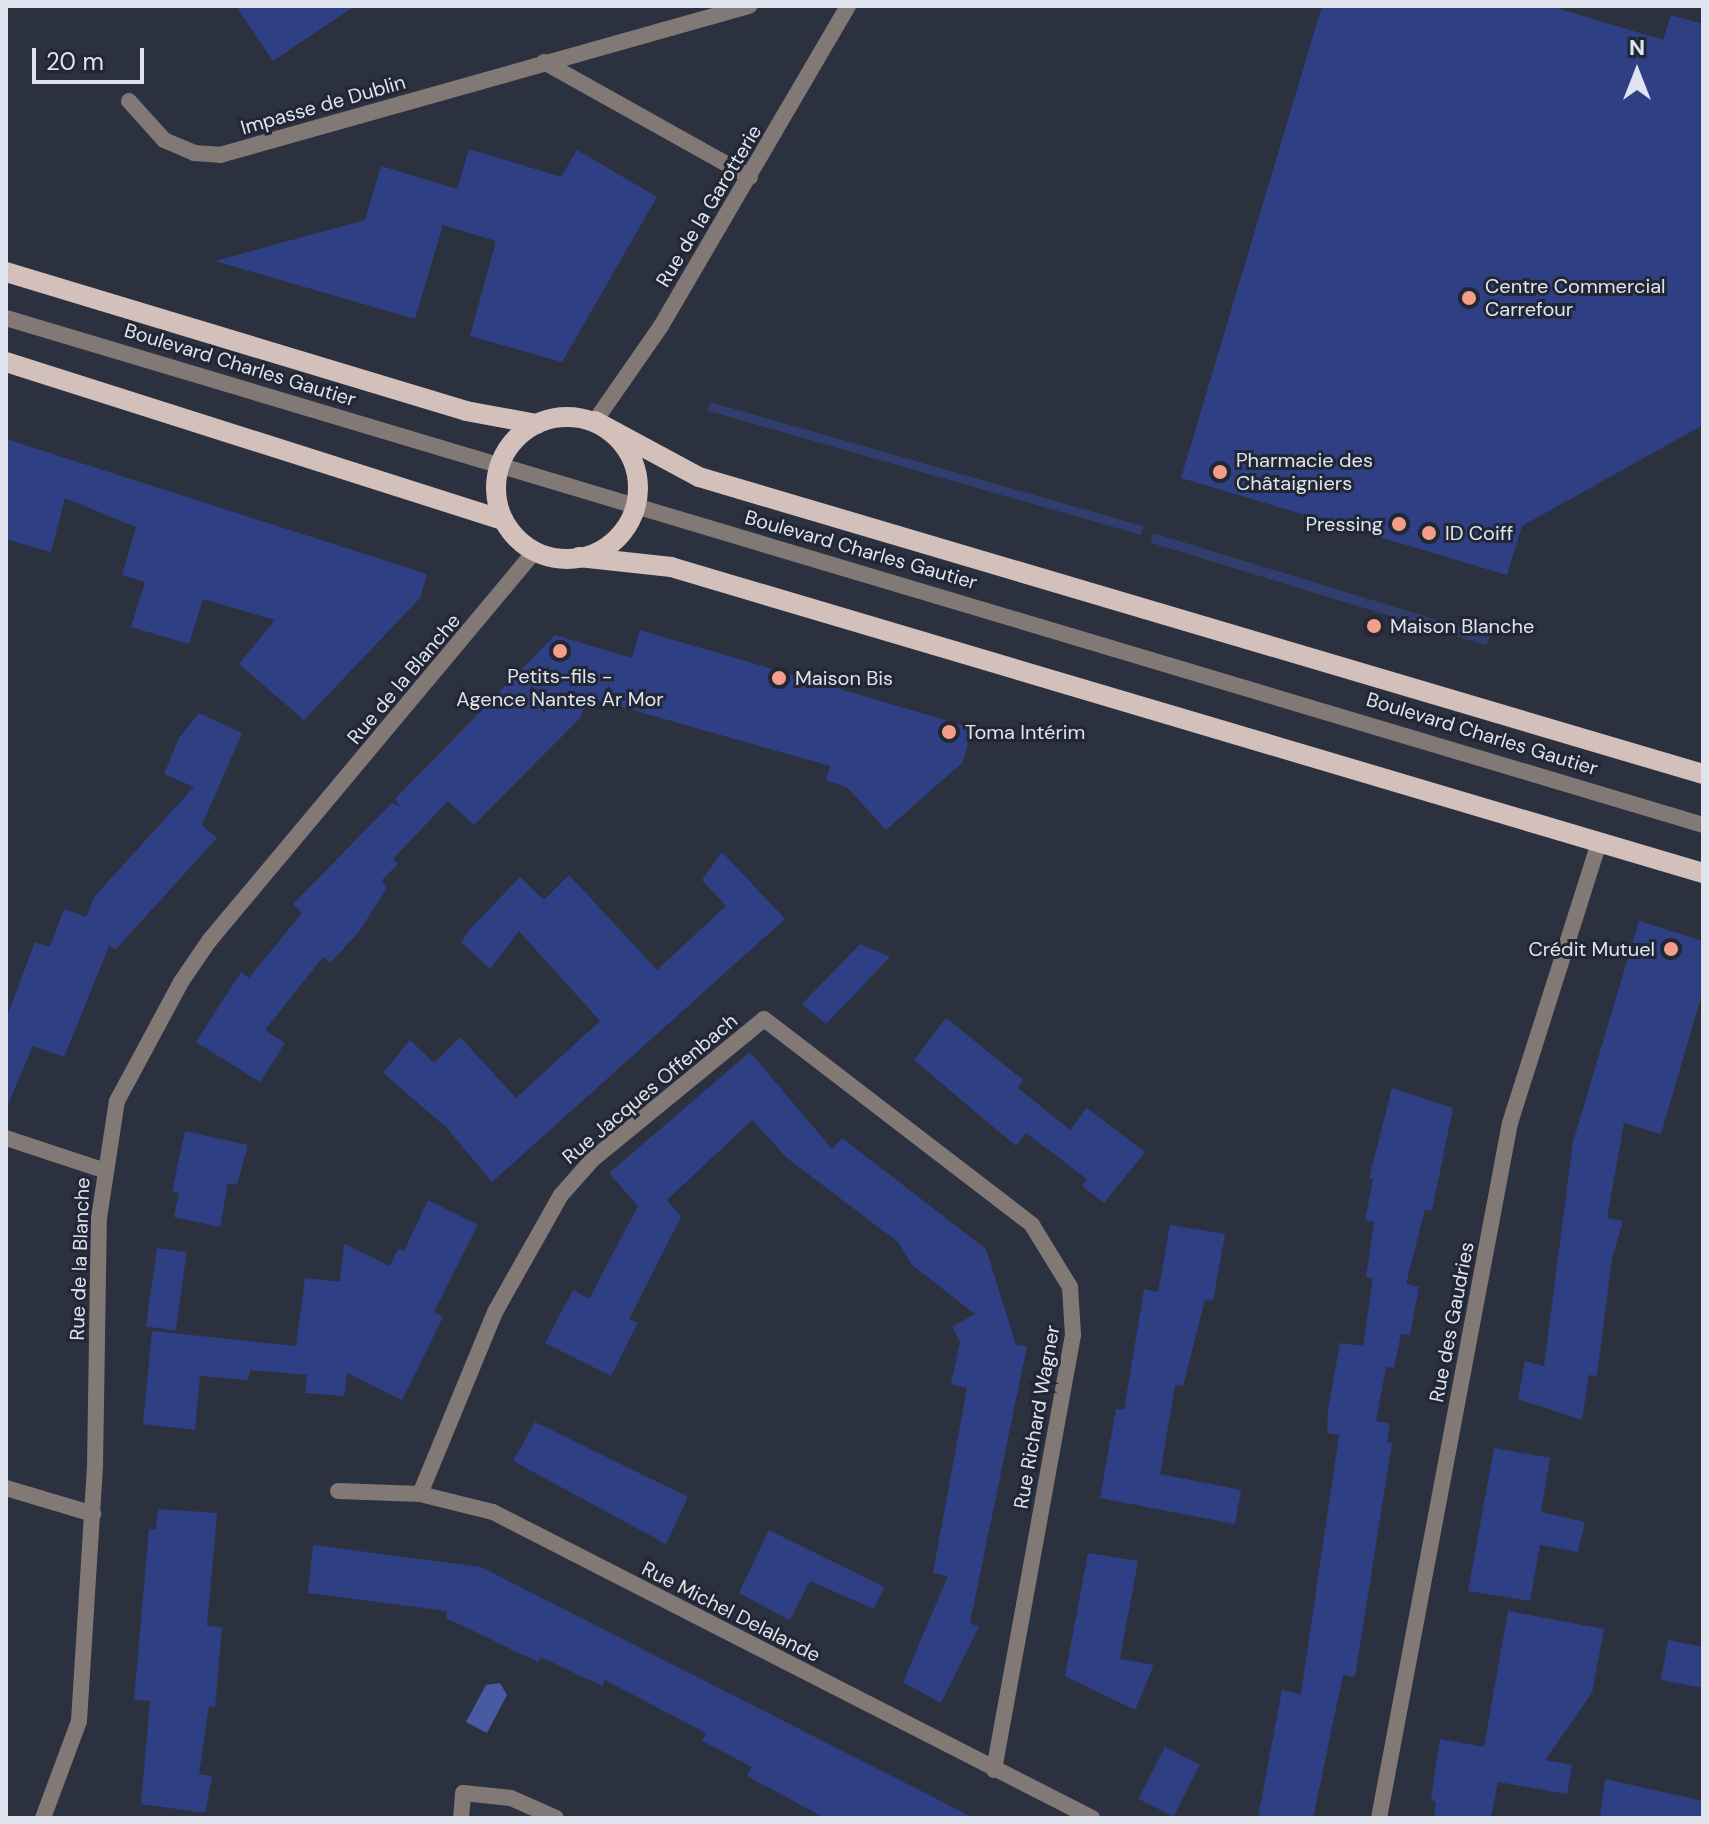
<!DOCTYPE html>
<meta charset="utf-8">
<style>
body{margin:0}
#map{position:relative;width:1709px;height:1824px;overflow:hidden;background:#2c3140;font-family:"DM Sans",sans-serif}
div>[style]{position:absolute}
.green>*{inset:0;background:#313e6d;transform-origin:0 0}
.water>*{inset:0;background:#485aa3}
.building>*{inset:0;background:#2f3f84;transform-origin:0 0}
.service>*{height:16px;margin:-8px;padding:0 8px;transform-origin:8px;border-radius:8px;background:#827976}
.minor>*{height:16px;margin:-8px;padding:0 8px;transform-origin:8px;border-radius:8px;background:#827976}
.primary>*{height:20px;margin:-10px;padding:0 10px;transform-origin:10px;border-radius:10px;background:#d4c0bb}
.primary>.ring{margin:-10px;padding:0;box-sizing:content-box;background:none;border:20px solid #d4c0bb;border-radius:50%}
.dots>*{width:22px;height:22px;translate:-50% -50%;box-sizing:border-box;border:4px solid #222735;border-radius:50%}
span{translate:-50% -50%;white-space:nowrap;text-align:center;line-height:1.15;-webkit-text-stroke:6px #222735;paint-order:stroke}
.street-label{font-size:20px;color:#e0e4ee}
.poi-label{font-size:20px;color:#e0e4ee}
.left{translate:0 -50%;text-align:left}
.right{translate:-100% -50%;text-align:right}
.frame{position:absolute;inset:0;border:8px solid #e0e4ee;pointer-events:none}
.north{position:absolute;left:1597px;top:32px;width:80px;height:80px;-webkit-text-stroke:6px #222735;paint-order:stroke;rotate:0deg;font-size:22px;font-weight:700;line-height:32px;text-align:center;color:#e0e4ee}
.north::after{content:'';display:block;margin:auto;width:28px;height:36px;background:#e0e4ee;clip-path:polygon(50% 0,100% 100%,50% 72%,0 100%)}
.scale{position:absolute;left:32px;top:48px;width:112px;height:36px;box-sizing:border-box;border:4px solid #e0e4ee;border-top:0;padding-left:10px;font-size:24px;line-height:28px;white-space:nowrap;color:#e0e4ee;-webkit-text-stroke:6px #222735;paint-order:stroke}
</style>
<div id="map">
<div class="green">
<i style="left:710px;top:402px;width:451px;height:9px;rotate:16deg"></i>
<i style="left:1153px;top:533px;width:352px;height:10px;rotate:17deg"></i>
</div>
<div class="water">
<i style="clip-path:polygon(500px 1683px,507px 1695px,487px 1733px,466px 1722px,486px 1685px)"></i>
</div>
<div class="building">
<i style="clip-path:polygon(236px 6px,355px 6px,273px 61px)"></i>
<i style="clip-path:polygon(1322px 6px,1550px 6px,1663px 40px,1671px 15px,1703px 24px,1703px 425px,1522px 526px,1507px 575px,1181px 478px)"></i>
<i style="clip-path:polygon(469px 149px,561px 177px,577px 150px,657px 197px,562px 362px,470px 336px,496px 241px,443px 225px,415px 319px,215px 261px,365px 220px,381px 166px,457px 189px)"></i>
<i style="clip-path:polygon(6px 439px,427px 574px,420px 598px,304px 720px,239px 664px,275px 620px,203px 599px,189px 644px,131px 627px,145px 582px,122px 575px,136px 527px,65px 498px,51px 552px,6px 539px)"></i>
<i style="clip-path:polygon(640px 630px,972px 728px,963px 762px,886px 830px,848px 788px,826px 780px,830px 766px,587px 697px,581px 717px,474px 825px,448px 801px,393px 859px,398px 864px,382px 880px,387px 888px,358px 933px,330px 963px,323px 957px,265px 1030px,285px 1043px,260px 1082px,196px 1042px,241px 972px,249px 978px,302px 913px,293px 904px,392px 803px,401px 807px,395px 799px,555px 635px,632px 658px)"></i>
<i style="clip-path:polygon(199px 713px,242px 733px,202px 825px,217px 838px,116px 949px,109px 946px,64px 1057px,33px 1046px,6px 1109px,6px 1019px,35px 942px,50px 947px,64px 909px,86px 917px,94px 897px,194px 787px,164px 774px,179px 738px)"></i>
<i style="clip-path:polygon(722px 852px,785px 919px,492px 1182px,447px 1128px,383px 1073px,410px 1040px,434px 1063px,460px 1037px,516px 1098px,600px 1021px,519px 931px,490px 969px,461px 942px,472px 927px,520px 877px,544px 900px,569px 875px,657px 970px,726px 906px,702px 880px)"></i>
<i style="clip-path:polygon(1639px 921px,1703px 941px,1703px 990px,1661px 1134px,1624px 1123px,1607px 1218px,1623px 1221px,1612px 1258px,1597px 1376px,1589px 1375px,1582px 1420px,1518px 1399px,1525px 1361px,1544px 1366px,1573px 1142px)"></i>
<i style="clip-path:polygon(860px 944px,890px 957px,826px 1024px,802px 1004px)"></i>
<i style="clip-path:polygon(946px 1018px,1023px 1080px,1018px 1088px,1070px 1130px,1087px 1108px,1145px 1152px,1104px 1203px,1082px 1186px,1087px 1179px,1026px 1133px,1016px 1146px,914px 1060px)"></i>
<i style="clip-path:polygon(750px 1052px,832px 1149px,842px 1138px,986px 1249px,1016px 1345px,1027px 1346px,970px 1623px,979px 1627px,941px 1703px,903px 1682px,948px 1576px,933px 1573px,967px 1388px,951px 1384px,960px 1341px,952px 1327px,975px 1314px,912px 1265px,898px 1242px,787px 1158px,752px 1120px,667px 1200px,681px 1217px,629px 1319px,638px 1323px,611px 1376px,545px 1343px,573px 1290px,589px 1299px,638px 1206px,609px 1173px)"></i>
<i style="clip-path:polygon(1392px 1088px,1453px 1108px,1432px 1211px,1425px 1209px,1406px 1284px,1419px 1287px,1410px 1335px,1401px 1334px,1394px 1368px,1386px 1367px,1376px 1421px,1390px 1424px,1387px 1443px,1392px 1443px,1355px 1677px,1343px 1675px,1313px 1818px,1258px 1818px,1282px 1690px,1301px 1694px,1339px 1435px,1327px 1433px,1328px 1409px,1340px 1343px,1363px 1346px,1373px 1278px,1366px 1277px,1374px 1222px,1365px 1220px,1373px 1179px,1369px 1179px)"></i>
<i style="clip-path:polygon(185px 1131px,248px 1145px,237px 1185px,228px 1183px,220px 1227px,174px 1217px,179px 1193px,172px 1192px)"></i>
<i style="clip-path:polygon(428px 1200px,478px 1225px,434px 1312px,443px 1317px,402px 1400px,347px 1373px,344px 1396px,305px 1393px,307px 1375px,250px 1370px,248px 1380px,200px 1376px,195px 1430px,143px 1424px,152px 1331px,296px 1346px,305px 1278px,340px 1282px,344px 1244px,390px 1266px,398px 1249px,404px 1251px)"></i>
<i style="clip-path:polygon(1170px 1225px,1225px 1234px,1213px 1301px,1205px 1300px,1183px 1386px,1175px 1385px,1160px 1474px,1241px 1490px,1235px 1524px,1100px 1498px,1116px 1409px,1124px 1410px,1144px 1289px,1158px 1292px)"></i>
<i style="left:157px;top:1248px;width:30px;height:79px;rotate:8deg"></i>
<i style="clip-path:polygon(535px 1422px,688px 1497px,666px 1544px,513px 1461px)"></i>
<i style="clip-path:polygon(1494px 1448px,1550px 1458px,1541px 1512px,1585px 1522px,1578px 1552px,1540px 1545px,1530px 1601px,1468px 1591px)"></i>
<i style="clip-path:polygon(158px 1509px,217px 1513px,207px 1626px,222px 1627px,215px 1707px,209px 1706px,199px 1774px,212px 1776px,205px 1813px,141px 1804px,150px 1701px,134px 1700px,149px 1529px,156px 1529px)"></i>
<i style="clip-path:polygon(769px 1530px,884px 1587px,874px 1609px,810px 1581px,790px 1620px,739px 1593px)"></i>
<i style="clip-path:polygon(313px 1545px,481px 1567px,974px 1818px,825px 1818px,747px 1776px,752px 1767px,702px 1741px,706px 1733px,605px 1680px,602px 1686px,541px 1657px,538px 1662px,446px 1618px,447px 1611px,308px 1593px)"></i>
<i style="clip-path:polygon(1088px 1553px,1138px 1561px,1120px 1659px,1154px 1665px,1135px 1710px,1065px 1676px)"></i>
<i style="clip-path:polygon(1508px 1611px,1604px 1629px,1592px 1693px,1545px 1760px,1572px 1765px,1567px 1794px,1498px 1782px,1491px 1818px,1434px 1818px,1436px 1803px,1431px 1798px,1440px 1739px,1484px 1747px)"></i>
<i style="clip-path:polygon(1668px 1640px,1703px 1647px,1703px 1688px,1661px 1680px)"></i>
<i style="left:1165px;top:1747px;width:39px;height:58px;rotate:27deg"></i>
<i style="clip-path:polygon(1605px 1779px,1703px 1801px,1703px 1818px,1600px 1818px)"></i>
</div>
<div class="service">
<i style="left:6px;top:318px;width:1771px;rotate:16.63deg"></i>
<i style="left:6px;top:1488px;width:91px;rotate:16.6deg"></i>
</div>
<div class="minor">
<i style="left:544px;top:62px;width:236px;rotate:29.2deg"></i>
<i style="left:129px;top:101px;width:52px;rotate:48.1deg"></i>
<i style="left:164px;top:140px;width:33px;rotate:23deg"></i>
<i style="left:194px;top:153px;width:26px;rotate:4deg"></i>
<i style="left:220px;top:155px;width:550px;rotate:-15.73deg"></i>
<i style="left:595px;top:421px;width:116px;rotate:-55.2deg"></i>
<i style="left:661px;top:326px;width:371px;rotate:-59.7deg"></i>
<i style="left:6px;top:1138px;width:102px;rotate:18.3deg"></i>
<i style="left:338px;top:1491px;width:82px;rotate:2.1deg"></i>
<i style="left:420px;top:1494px;width:75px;rotate:13.9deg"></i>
<i style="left:493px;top:1512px;width:673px;rotate:27.06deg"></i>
<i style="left:420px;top:1494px;width:197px;rotate:-67.6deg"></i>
<i style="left:495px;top:1312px;width:134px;rotate:-60.6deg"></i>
<i style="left:561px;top:1195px;width:48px;rotate:-48.4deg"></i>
<i style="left:593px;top:1159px;width:221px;rotate:-39.3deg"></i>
<i style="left:764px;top:1019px;width:338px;rotate:37.5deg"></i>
<i style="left:1032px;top:1225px;width:73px;rotate:58.5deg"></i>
<i style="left:1070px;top:1287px;width:48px;rotate:86.4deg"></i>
<i style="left:1073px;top:1335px;width:442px;rotate:100.3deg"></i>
<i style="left:43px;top:1818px;width:103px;rotate:-69.6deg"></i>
<i style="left:79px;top:1721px;width:256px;rotate:-86.4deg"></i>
<i style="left:95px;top:1465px;width:247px;rotate:-89.1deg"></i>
<i style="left:99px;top:1218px;width:118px;rotate:-81.3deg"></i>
<i style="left:117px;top:1101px;width:135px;rotate:-61.7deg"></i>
<i style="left:181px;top:982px;width:50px;rotate:-55.7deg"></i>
<i style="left:209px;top:941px;width:508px;rotate:-50.11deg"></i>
<i style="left:461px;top:1818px;width:25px;rotate:-85deg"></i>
<i style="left:463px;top:1793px;width:48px;rotate:5.9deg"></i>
<i style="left:511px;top:1798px;width:49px;rotate:24deg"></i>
<i style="left:1379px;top:1818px;width:707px;rotate:-79.33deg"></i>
<i style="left:1510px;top:1123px;width:295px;rotate:-72.4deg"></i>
</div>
<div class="primary">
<i style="left:6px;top:272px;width:481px;rotate:16.8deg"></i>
<i style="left:466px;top:411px;width:72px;rotate:10.4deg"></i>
<i style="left:6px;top:362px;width:522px;rotate:17.64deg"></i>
<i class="ring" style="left:496px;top:417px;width:122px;height:122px"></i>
<i style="left:595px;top:421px;width:118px;rotate:28.3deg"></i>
<i style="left:699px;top:477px;width:1047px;rotate:16.48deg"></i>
<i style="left:579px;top:557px;width:93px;rotate:6.2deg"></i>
<i style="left:671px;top:567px;width:1076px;rotate:16.52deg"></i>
</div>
<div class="dots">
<i style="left:1469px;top:298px;background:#f49d8b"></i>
<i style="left:1220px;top:472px;background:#f49d8b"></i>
<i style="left:1399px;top:524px;background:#f49d8b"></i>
<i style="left:1429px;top:533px;background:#f49d8b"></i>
<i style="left:1374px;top:626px;background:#f49d8b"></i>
<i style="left:560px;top:651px;background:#f49d8b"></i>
<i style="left:779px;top:678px;background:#f49d8b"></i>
<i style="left:949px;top:732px;background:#f49d8b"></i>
<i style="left:1671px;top:949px;background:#f49d8b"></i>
</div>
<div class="street-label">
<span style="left:323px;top:105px;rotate:-16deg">Impasse de Dublin</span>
<span style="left:709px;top:206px;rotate:-59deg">Rue de la Garotterie</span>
<span style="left:240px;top:365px;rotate:17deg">Boulevard Charles Gautier</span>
<span style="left:861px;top:550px;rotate:16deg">Boulevard Charles Gautier</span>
<span style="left:404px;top:679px;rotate:-50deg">Rue de la Blanche</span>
<span style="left:1482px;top:734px;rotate:17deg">Boulevard Charles Gautier</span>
<span style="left:650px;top:1089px;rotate:-40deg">Rue Jacques Offenbach</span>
<span style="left:80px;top:1259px;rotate:-88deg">Rue de la Blanche</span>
<span style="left:1452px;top:1322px;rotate:-79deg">Rue des Gaudries</span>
<span style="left:1037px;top:1417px;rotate:-80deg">Rue Richard Wagner</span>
<span style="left:731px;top:1612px;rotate:27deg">Rue Michel Delalande</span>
</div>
<div class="poi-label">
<span class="left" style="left:1485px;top:298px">Centre Commercial<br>Carrefour</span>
<span class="left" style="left:1236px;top:472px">Pharmacie des<br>Châtaigniers</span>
<span class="right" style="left:1383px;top:524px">Pressing</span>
<span class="left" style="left:1445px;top:533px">ID Coiff</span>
<span class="left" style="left:1390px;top:626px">Maison Blanche</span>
<span style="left:560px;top:688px">Petits-fils -<br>Agence Nantes Ar Mor</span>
<span class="left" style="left:795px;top:678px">Maison Bis</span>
<span class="left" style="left:965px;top:732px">Toma Intérim</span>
<span class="right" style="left:1655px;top:949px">Crédit Mutuel</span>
</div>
<div class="frame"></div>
<div class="north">N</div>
<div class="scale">20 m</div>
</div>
